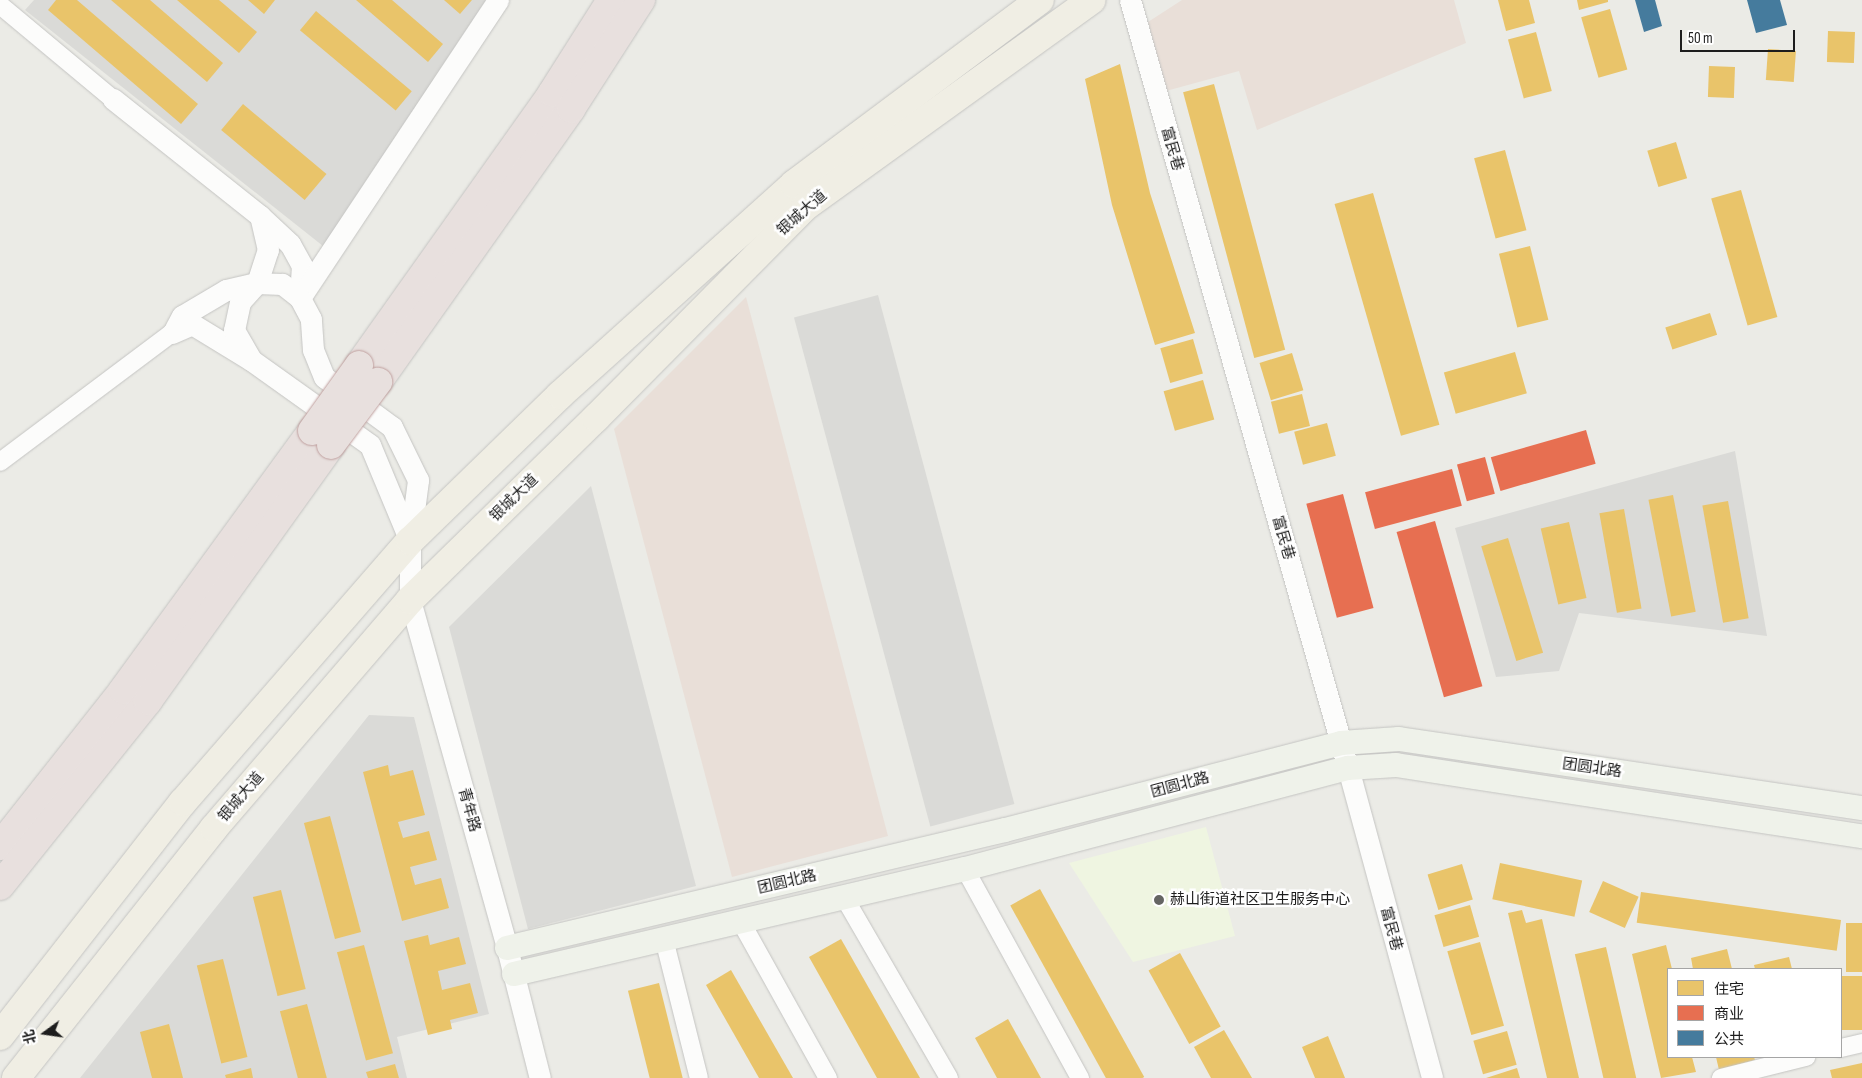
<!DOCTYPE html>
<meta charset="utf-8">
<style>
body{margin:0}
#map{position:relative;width:1862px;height:1078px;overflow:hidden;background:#ebebe6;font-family:"Sofia Sans Condensed","Noto Sans SC",sans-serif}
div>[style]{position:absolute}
.residential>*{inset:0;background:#dadad7;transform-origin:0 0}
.commercial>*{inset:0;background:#e9dfd8}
.education>*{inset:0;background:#eff5e1}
.homes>*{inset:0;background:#e9c46a;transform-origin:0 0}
.shops>*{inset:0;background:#e76f51;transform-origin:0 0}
.public>*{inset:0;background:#457b9d}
.roads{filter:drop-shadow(0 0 1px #c4c4c2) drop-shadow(0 0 1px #c4c4c2)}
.minor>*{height:18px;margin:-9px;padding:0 9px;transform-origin:9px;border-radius:9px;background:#fcfcfb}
.tertiary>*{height:21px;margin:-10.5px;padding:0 10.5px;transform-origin:10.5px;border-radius:10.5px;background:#fcfcfb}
.secondary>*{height:24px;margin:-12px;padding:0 12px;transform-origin:12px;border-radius:12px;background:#eff2ea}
.primary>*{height:28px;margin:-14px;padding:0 14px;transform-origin:14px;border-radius:14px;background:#f0eee4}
.motorway>*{height:28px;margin:-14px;padding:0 14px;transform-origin:14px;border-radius:14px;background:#e8e0de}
.bridges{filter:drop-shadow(0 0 1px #bf9f9e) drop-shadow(0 0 1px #bf9f9e)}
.motorway-bridge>*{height:28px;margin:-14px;padding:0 14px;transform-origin:14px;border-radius:14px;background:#e8e0de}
.dots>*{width:14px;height:14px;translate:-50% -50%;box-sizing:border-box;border:2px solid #fff;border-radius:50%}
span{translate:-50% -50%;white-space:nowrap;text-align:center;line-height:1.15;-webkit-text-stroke:5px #fff;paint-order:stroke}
.street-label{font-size:15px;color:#1d1d1d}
.poi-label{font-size:15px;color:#1d1d1d}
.left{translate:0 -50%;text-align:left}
.legend{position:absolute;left:1667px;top:968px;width:175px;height:90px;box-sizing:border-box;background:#fff;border:1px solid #a5a5a5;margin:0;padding:6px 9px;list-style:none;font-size:15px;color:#1d1d1d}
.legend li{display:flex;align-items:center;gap:10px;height:25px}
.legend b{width:25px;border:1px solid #a5a5a5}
.north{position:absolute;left:20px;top:1008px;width:50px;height:50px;-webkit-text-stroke:4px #fff;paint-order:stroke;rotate:256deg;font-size:14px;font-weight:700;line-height:20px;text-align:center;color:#1d1d1d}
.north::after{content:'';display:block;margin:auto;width:18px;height:22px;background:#1d1d1d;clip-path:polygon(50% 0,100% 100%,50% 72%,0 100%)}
.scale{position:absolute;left:1680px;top:30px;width:115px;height:22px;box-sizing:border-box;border:2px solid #1d1d1d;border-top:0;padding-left:6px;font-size:15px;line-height:18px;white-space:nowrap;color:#1d1d1d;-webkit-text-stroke:4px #fff;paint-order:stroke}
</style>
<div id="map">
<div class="residential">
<i style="clip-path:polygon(34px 0,486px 0,323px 246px,25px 10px)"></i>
<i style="left:878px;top:295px;width:527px;height:87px;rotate:75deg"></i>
<i style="clip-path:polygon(1735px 451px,1767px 636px,1579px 613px,1559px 671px,1496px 677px,1455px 528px)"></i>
<i style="clip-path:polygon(591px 486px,696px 886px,528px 929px,449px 627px)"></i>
<i style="clip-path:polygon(369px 715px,414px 717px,489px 1014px,397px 1037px,407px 1078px,80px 1078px)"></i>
</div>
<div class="commercial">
<i style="clip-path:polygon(1182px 0,1454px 0,1466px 43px,1257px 130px,1239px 71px,1166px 91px,1148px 22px)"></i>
<i style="clip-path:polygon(746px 297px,888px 836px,732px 877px,614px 429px)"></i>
</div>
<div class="education">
<i style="clip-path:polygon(1206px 827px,1235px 936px,1133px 962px,1069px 863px)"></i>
</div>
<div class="homes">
<i style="clip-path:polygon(56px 0,77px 0,198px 104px,181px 124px,48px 10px)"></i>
<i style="clip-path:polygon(111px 0,150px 0,223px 63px,207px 82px)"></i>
<i style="clip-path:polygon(177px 0,219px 0,257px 32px,239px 53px)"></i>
<i style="clip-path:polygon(248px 0,275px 0,264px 14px)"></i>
<i style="clip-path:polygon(356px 0,392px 0,443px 44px,428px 62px)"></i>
<i style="clip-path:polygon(444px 0,472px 0,460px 14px)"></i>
<i style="clip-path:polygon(1498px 0,1529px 0,1535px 23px,1506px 31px)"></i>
<i style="clip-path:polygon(1577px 0,1608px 0,1608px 2px,1579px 10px)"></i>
<i style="left:1610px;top:9px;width:63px;height:30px;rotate:74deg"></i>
<i style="left:316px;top:11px;width:125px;height:25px;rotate:40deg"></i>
<i style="left:1828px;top:31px;width:27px;height:31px;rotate:2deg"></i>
<i style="left:1536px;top:32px;width:61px;height:29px;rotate:75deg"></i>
<i style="left:1768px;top:49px;width:28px;height:31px;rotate:4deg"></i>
<i style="clip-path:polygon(1120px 64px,1150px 193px,1195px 333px,1155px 345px,1112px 205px,1085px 79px)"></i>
<i style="left:1709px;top:66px;width:26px;height:31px;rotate:2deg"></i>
<i style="left:1214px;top:84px;width:275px;height:32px;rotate:75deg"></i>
<i style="left:243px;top:104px;width:109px;height:34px;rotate:40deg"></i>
<i style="left:1676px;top:142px;width:38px;height:30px;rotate:73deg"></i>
<i style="left:1505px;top:150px;width:83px;height:32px;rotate:75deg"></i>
<i style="left:1741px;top:190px;width:132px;height:31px;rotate:74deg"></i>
<i style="left:1373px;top:193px;width:241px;height:40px;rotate:74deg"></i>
<i style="left:1530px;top:246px;width:76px;height:32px;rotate:76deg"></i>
<i style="left:1710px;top:313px;width:23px;height:47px;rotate:72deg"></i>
<i style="left:1193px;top:339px;width:36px;height:34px;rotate:74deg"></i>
<i style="left:1515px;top:352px;width:43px;height:74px;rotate:74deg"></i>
<i style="left:1292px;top:353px;width:39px;height:34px;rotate:73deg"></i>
<i style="left:1203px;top:380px;width:41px;height:41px;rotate:74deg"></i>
<i style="left:1302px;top:394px;width:33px;height:32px;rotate:76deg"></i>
<i style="left:1327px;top:423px;width:34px;height:34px;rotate:75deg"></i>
<i style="left:1673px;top:495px;width:119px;height:25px;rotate:79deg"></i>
<i style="left:1728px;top:501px;width:119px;height:26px;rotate:80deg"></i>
<i style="left:1624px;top:509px;width:101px;height:25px;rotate:80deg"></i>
<i style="left:1569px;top:522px;width:78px;height:29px;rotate:77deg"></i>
<i style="left:1508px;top:538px;width:120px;height:28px;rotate:73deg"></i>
<i style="clip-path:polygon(388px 765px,390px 776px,413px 770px,425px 815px,398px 822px,403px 838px,429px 831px,437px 860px,410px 867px,415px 885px,441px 878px,449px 908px,402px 921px,363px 772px)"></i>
<i style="left:330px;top:816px;width:120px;height:27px;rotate:75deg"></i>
<i style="left:1500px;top:863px;width:84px;height:37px;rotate:12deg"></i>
<i style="left:1462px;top:864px;width:37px;height:36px;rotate:73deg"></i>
<i style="left:1603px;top:881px;width:39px;height:34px;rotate:24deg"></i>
<i style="left:1040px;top:889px;width:215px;height:34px;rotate:61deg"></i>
<i style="left:281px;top:890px;width:102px;height:29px;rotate:76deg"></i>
<i style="left:1641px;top:892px;width:202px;height:31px;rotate:8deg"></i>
<i style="left:1470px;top:905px;width:33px;height:37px;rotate:74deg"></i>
<i style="clip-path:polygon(1522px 910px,1526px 923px,1542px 919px,1579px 1078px,1547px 1078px,1508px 913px)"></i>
<i style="left:1846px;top:923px;width:16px;height:49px"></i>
<i style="clip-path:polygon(428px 935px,430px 945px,459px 937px,466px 964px,438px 971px,442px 990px,470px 983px,478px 1013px,450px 1020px,452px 1029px,428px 1035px,404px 941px)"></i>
<i style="clip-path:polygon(841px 939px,920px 1078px,877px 1078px,809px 957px)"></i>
<i style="left:1480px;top:942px;width:87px;height:34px;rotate:74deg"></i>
<i style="left:364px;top:945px;width:112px;height:28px;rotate:75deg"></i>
<i style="clip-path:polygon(1666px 945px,1672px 969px,1668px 969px,1668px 1057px,1692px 1057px,1696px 1072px,1661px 1078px,1632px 954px)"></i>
<i style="left:1606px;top:947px;width:135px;height:32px;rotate:77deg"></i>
<i style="clip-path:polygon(1727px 949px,1732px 969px,1693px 969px,1691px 958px)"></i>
<i style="left:1180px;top:953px;width:84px;height:36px;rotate:61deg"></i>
<i style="clip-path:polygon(1789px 957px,1792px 969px,1755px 969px,1754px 965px)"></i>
<i style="left:223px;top:959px;width:101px;height:27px;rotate:76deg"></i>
<i style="clip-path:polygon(731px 970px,793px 1078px,759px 1078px,706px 985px)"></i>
<i style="left:1862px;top:976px;width:54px;height:20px;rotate:90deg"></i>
<i style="left:659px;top:983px;width:98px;height:32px;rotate:76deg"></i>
<i style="left:307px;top:1004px;width:77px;height:28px;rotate:75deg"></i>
<i style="clip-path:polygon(1008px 1019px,1041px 1078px,997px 1078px,975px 1038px)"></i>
<i style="clip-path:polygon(169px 1024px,183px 1078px,152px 1078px,140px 1032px)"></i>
<i style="clip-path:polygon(1224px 1030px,1252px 1078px,1211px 1078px,1194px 1047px)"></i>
<i style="left:1507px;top:1031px;width:35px;height:35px;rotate:74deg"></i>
<i style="clip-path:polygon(1328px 1036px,1345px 1078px,1315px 1078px,1302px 1047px)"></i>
<i style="clip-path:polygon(1716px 1057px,1754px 1057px,1755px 1060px,1719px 1070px)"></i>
<i style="clip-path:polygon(1862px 1063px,1862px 1078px,1832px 1078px,1830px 1070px)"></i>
<i style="clip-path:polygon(395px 1064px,399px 1078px,368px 1078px,366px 1072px)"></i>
<i style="clip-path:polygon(251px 1068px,253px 1078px,226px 1078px,225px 1075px)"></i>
<i style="clip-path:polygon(1517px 1068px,1520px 1078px,1486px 1078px)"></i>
</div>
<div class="shops">
<i style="left:1586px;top:430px;width:35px;height:99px;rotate:74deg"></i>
<i style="left:1485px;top:457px;width:38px;height:29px;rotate:75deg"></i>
<i style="left:1452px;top:469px;width:38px;height:90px;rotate:75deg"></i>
<i style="left:1343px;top:494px;width:118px;height:38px;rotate:75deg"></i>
<i style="left:1435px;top:521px;width:172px;height:40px;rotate:74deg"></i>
</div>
<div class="public">
<i style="clip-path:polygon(1635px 0,1655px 0,1662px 26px,1644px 32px)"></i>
<i style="clip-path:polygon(1747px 0,1780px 0,1787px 25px,1756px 33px)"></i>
</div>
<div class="roads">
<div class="minor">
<i style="left:0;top:5px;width:147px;rotate:39.8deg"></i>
<i style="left:0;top:462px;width:215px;rotate:-36.9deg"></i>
<i style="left:965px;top:869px;width:239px;rotate:61.2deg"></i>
<i style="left:844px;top:897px;width:209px;rotate:59.9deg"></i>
<i style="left:741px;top:922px;width:179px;rotate:60.9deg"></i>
<i style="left:664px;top:939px;width:143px;rotate:75.9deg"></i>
<i style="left:1841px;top:1048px;width:22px;rotate:-13deg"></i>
<i style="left:1721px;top:1078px;width:88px;rotate:-13.9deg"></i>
</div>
<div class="tertiary">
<i style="left:1130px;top:0;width:798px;rotate:74.15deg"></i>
<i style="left:1348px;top:768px;width:321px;rotate:74.8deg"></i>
<i style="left:113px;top:99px;width:188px;rotate:38.5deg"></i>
<i style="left:260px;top:216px;width:41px;rotate:43deg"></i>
<i style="left:290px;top:244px;width:25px;rotate:61deg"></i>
<i style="left:302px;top:266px;width:32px;rotate:94deg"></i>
<i style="left:300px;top:298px;width:358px;rotate:-56.4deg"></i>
<i style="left:175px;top:329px;width:15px;rotate:-62deg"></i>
<i style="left:182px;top:316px;width:51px;rotate:-30.6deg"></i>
<i style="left:226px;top:290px;width:32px;rotate:-13deg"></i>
<i style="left:257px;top:283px;width:35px;rotate:-72deg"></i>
<i style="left:268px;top:250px;width:35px;rotate:-103deg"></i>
<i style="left:172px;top:333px;width:22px;rotate:-24deg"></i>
<i style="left:192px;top:324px;width:69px;rotate:31.4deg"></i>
<i style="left:251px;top:360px;width:146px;rotate:35.5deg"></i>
<i style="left:370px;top:445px;width:104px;rotate:67.4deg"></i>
<i style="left:410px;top:541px;width:62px;rotate:-82.5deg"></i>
<i style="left:418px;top:480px;width:59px;rotate:-116.1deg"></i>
<i style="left:392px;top:427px;width:84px;rotate:-143.7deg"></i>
<i style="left:324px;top:377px;width:29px;rotate:-112deg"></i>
<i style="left:313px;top:350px;width:31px;rotate:-94deg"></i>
<i style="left:311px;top:319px;width:24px;rotate:-118deg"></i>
<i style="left:300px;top:298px;width:23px;rotate:-142deg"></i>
<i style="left:282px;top:284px;width:25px;rotate:-178deg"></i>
<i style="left:257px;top:283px;width:25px;rotate:132deg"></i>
<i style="left:240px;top:302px;width:29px;rotate:102deg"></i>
<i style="left:234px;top:330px;width:34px;rotate:60deg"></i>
<i style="left:410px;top:541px;width:59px;rotate:90deg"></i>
<i style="left:410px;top:600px;width:361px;rotate:74.4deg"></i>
<i style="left:507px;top:948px;width:134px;rotate:75.8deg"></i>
</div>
<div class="secondary">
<i style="left:507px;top:948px;width:512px;rotate:-13.33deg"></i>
<i style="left:1005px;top:830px;width:347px;rotate:-14.5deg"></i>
<i style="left:1341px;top:743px;width:58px;rotate:-3.9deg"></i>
<i style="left:1399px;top:739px;width:468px;rotate:8.5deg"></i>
<i style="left:514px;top:974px;width:463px;rotate:-13.1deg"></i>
<i style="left:965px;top:869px;width:396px;rotate:-14.8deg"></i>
<i style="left:1348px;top:768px;width:48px;rotate:-3.6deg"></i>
<i style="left:1396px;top:765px;width:471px;rotate:8.7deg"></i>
</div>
<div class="primary">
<i style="left:0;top:1036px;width:297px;rotate:-52deg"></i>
<i style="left:183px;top:802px;width:346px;rotate:-49deg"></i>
<i style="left:410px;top:541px;width:209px;rotate:-44.2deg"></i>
<i style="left:560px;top:395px;width:315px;rotate:-42deg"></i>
<i style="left:794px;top:184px;width:307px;rotate:-36.8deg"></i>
<i style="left:16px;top:1078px;width:319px;rotate:-51.6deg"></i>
<i style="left:214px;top:828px;width:301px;rotate:-49.3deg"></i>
<i style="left:410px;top:600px;width:260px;rotate:-44.4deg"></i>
<i style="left:596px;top:418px;width:298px;rotate:-45.3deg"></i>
<i style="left:806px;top:206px;width:352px;rotate:-35.8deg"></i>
</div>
<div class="motorway">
<i style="left:359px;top:365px;width:334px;rotate:-54.6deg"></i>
<i style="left:552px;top:93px;width:110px;rotate:-57.6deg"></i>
<i style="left:378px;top:382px;width:334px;rotate:-54.7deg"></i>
<i style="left:571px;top:109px;width:130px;rotate:-57.3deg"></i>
<i style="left:0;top:846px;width:199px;rotate:-51.7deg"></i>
<i style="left:123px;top:690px;width:321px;rotate:-53.9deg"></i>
<i style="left:0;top:886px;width:237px;rotate:-51.3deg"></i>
<i style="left:148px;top:701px;width:315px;rotate:-54.4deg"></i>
</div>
</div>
<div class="bridges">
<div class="motorway-bridge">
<i style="left:312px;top:431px;width:81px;rotate:-54.5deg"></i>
<i style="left:331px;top:445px;width:79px;rotate:-53.3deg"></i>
</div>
</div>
<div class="dots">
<i style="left:1159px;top:900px;background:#656563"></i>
</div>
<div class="street-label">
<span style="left:1172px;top:149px;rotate:74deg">富民巷</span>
<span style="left:802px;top:213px;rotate:-41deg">银城大道</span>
<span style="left:514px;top:498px;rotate:-44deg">银城大道</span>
<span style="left:1283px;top:538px;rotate:74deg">富民巷</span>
<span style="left:1592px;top:768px;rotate:8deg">团圆北路</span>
<span style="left:1180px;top:785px;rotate:-15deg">团圆北路</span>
<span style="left:241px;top:797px;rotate:-49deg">银城大道</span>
<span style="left:469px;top:810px;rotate:74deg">青年路</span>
<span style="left:787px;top:882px;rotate:-13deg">团圆北路</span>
<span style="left:1391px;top:929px;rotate:75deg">富民巷</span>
</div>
<div class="poi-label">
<span class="left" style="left:1170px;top:900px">赫山街道社区卫生服务中心</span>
</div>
<ul class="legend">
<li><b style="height:14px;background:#e9c46a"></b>住宅</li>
<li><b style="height:14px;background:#e76f51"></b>商业</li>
<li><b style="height:14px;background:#457b9d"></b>公共</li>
</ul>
<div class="north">北</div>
<div class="scale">50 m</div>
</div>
